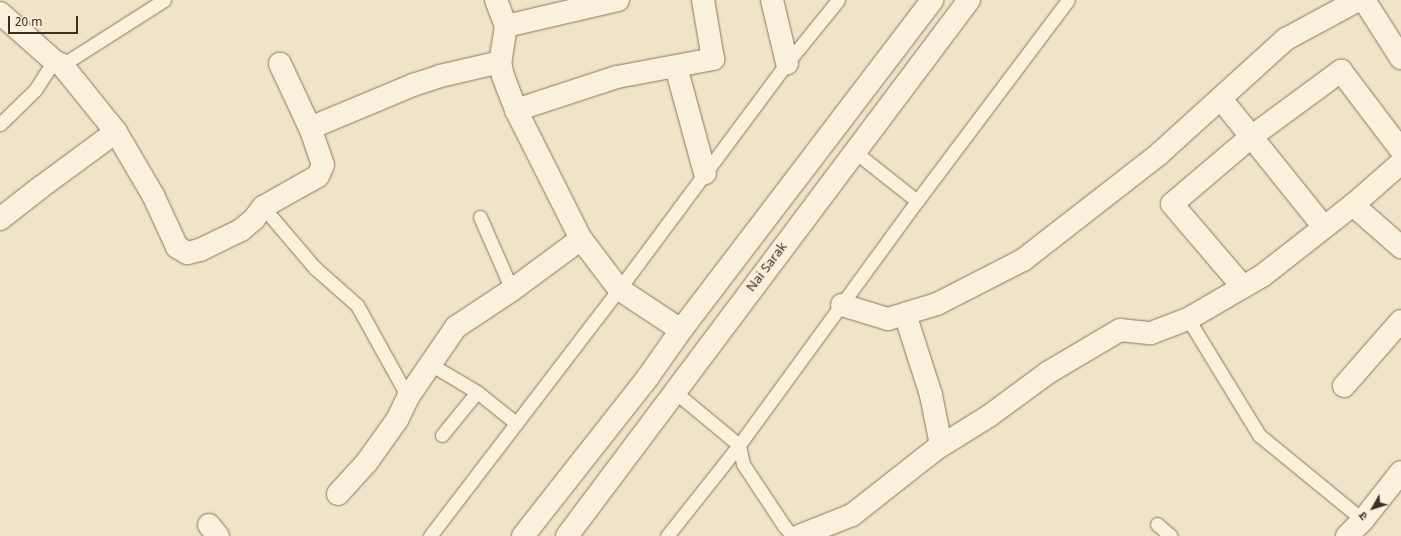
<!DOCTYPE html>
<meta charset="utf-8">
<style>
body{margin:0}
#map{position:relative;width:1401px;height:536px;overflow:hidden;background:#f0e4c8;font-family:Georgia,"Noto Sans Devanagari",serif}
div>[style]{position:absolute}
.roads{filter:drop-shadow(0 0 1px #8d765c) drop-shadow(0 0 1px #8d765c)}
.service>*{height:13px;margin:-6.5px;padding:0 6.5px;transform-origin:6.5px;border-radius:6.5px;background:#faf1dc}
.minor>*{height:22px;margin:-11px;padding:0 11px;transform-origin:11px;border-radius:11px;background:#faf1dc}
span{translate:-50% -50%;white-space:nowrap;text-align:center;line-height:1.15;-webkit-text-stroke:3.5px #f7eed8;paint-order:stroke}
.street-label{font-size:13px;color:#3d2e20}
.north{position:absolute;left:1353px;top:488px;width:40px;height:40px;-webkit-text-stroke:3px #f7eed8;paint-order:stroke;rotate:231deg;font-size:11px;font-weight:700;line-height:16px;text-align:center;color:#3d2e20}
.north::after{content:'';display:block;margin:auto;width:14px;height:18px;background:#3d2e20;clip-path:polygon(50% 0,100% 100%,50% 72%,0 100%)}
.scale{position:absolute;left:8px;top:16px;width:70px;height:18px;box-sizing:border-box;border:2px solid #3d2e20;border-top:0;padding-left:5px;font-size:12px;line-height:14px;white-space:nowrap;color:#3d2e20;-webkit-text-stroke:3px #f7eed8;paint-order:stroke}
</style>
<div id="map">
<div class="roads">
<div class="service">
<i style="left:62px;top:65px;width:121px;rotate:-32.5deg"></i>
<i style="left:0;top:124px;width:49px;rotate:-44.2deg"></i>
<i style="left:35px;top:90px;width:35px;rotate:-57deg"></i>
<i style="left:855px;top:152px;width:79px;rotate:38.3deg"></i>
<i style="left:263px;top:207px;width:80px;rotate:49.6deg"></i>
<i style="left:315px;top:268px;width:56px;rotate:41.4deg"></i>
<i style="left:357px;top:305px;width:105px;rotate:61deg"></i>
<i style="left:480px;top:217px;width:80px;rotate:66.3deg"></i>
<i style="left:1188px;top:319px;width:136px;rotate:58.5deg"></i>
<i style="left:1259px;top:435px;width:134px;rotate:39.3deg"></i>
<i style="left:430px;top:364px;width:55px;rotate:30.8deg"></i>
<i style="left:477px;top:392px;width:50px;rotate:38.5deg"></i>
<i style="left:675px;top:392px;width:83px;rotate:39.6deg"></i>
<i style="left:739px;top:445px;width:19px;rotate:78deg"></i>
<i style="left:743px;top:464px;width:74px;rotate:56.5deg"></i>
<i style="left:784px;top:526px;width:13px;rotate:48deg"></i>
<i style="left:442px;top:435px;width:55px;rotate:-50.9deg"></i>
<i style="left:1157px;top:524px;width:18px;rotate:41deg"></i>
<i style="left:430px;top:536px;width:311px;rotate:-52.6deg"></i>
<i style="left:619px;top:289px;width:282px;rotate:-53.4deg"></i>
<i style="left:787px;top:63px;width:81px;rotate:-51deg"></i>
<i style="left:667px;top:536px;width:116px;rotate:-51.6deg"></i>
<i style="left:739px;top:445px;width:302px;rotate:-53.9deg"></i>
<i style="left:917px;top:201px;width:251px;rotate:-53.1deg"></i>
</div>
<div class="minor">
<i style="left:496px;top:0;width:28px;rotate:69deg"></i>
<i style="left:506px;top:26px;width:36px;rotate:99deg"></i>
<i style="left:500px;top:62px;width:14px;rotate:78deg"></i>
<i style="left:503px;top:76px;width:36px;rotate:69deg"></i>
<i style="left:516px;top:110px;width:144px;rotate:63.3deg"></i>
<i style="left:581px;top:239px;width:63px;rotate:52.8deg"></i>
<i style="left:619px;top:289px;width:74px;rotate:33.5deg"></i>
<i style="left:772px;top:0;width:65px;rotate:76.6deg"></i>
<i style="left:1364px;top:0;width:69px;rotate:57.5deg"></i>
<i style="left:0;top:13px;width:72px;rotate:41.6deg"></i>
<i style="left:54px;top:61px;width:9px;rotate:27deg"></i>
<i style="left:62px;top:65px;width:86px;rotate:51.1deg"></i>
<i style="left:116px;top:132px;width:73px;rotate:59.6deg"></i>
<i style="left:153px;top:195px;width:57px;rotate:65.2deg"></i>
<i style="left:177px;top:247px;width:12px;rotate:31deg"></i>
<i style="left:187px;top:253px;width:13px;rotate:-13deg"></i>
<i style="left:200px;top:250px;width:46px;rotate:-26deg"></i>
<i style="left:241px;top:230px;width:17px;rotate:-40deg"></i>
<i style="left:254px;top:219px;width:15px;rotate:-53deg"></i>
<i style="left:263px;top:207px;width:63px;rotate:-29.4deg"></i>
<i style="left:318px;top:176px;width:12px;rotate:-66deg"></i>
<i style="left:323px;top:165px;width:39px;rotate:-109deg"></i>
<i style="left:310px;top:128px;width:71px;rotate:-115.1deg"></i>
<i style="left:506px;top:26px;width:115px;rotate:-13.1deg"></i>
<i style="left:676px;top:67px;width:110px;rotate:74.7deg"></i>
<i style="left:1221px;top:99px;width:164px;rotate:51.2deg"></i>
<i style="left:516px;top:110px;width:106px;rotate:-18.1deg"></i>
<i style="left:617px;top:77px;width:98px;rotate:-10.6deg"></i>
<i style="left:713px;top:59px;width:60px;rotate:-99.6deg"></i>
<i style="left:310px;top:128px;width:112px;rotate:-22.7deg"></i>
<i style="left:413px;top:85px;width:28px;rotate:-18deg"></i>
<i style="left:440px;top:76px;width:62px;rotate:-13.1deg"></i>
<i style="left:1353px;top:205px;width:64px;rotate:41.2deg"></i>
<i style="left:0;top:219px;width:52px;rotate:-38deg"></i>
<i style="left:41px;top:187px;width:93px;rotate:-36.3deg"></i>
<i style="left:1243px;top:287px;width:109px;rotate:-130.5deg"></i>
<i style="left:1172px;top:204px;width:104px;rotate:-40.3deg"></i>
<i style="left:1251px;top:137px;width:112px;rotate:-36.3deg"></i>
<i style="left:1341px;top:71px;width:99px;rotate:52.8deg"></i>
<i style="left:842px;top:305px;width:48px;rotate:16.9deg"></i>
<i style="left:888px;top:319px;width:51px;rotate:-17deg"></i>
<i style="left:937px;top:304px;width:97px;rotate:-27.1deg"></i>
<i style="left:1023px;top:260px;width:172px;rotate:-37.9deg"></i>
<i style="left:1159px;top:154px;width:171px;rotate:-42.2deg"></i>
<i style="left:1286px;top:39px;width:82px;rotate:-28.4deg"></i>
<i style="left:905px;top:314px;width:85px;rotate:72.2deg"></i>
<i style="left:931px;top:395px;width:51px;rotate:78.7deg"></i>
<i style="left:1344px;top:386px;width:86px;rotate:-48.8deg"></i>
<i style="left:338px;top:494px;width:43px;rotate:-47.8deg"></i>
<i style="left:367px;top:462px;width:52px;rotate:-54.5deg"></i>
<i style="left:397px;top:420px;width:25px;rotate:-64deg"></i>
<i style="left:408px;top:397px;width:85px;rotate:-55.6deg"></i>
<i style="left:456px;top:327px;width:67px;rotate:-33.5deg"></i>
<i style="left:512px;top:290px;width:86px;rotate:-36.5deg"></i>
<i style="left:209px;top:525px;width:14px;rotate:51deg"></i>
<i style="left:523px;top:536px;width:202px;rotate:-51.8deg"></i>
<i style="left:648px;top:377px;width:57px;rotate:-54.9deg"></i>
<i style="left:681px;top:330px;width:415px;rotate:-52.7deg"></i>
<i style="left:567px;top:536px;width:670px;rotate:-53.13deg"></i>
<i style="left:799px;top:536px;width:57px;rotate:-21.6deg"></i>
<i style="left:852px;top:515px;width:107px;rotate:-38.2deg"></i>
<i style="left:936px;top:449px;width:62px;rotate:-31.9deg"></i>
<i style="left:989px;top:416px;width:74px;rotate:-36.3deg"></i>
<i style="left:1049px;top:372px;width:82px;rotate:-30.6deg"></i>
<i style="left:1120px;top:330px;width:31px;rotate:6deg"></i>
<i style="left:1151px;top:333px;width:40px;rotate:-21deg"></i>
<i style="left:1188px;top:319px;width:86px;rotate:-30.2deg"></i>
<i style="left:1262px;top:276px;width:115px;rotate:-38deg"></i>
<i style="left:1353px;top:205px;width:64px;rotate:-41.2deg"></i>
<i style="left:1347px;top:536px;width:23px;rotate:-45deg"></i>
<i style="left:1363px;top:520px;width:61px;rotate:-51.6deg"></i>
</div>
</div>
<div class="street-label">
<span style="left:768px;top:268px;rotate:-53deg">Nai Sarak</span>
</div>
<div class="north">उ</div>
<div class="scale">20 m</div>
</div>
